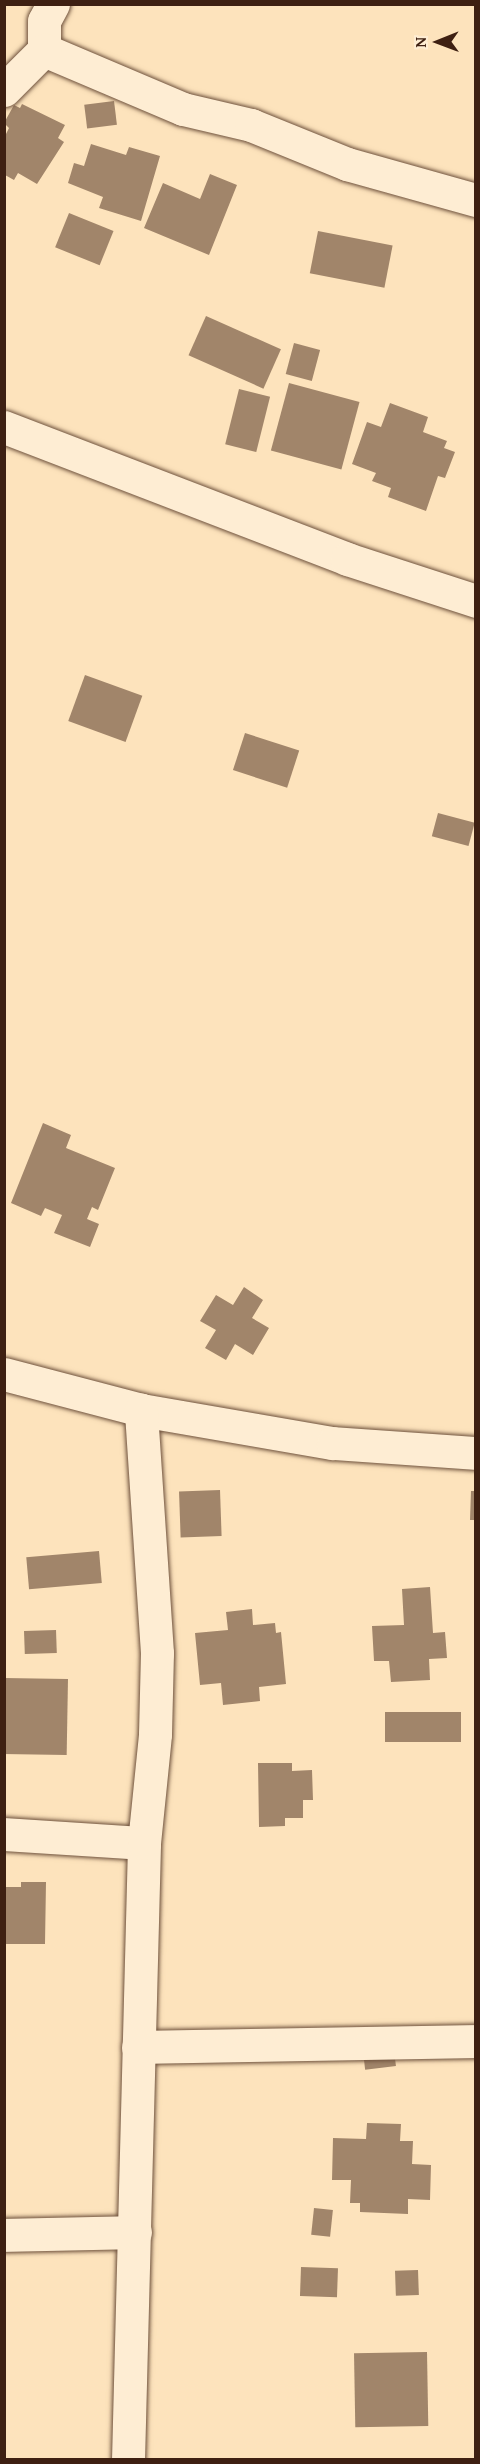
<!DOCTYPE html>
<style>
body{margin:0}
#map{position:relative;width:480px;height:2464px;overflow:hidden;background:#fde3bc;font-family:"Gentium Book Plus",serif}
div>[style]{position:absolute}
.building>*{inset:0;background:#a1856a;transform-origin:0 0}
.roads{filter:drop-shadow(0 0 2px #6e513c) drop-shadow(0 0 2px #6e513c)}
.street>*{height:33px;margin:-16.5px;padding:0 16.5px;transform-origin:16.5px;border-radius:16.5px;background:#feedd3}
span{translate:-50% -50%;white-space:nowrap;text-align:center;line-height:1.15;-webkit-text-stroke:4.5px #feedd3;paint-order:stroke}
.frame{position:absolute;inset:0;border:6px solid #3e2012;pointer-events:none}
.north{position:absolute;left:408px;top:12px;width:60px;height:60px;-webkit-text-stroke:4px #feedd3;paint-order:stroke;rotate:269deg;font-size:16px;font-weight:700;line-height:24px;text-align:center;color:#3e2012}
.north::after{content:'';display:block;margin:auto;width:21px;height:27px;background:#3e2012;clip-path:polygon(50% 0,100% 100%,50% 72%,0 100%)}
</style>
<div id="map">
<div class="building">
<i style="left:114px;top:101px;width:24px;height:30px;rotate:83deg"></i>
<i style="clip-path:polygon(22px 104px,65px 125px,58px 138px,64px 142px,37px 184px,18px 173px,14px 180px,5px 175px,5px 136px,9px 128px,4px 123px,14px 105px,20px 108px)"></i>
<i style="clip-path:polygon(91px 144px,126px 155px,129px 147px,160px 156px,141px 221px,99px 208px,103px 197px,68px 183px,74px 163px,84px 166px)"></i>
<i style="clip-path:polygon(210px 174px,237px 185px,209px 255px,144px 228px,163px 183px,200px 199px)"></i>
<i style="left:69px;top:213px;width:48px;height:37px;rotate:22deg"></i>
<i style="left:318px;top:231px;width:76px;height:43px;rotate:11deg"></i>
<i style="left:206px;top:316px;width:82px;height:43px;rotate:24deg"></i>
<i style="left:294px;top:343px;width:27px;height:32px;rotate:15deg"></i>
<i style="left:289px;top:383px;width:73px;height:70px;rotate:15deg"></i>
<i style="left:239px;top:389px;width:32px;height:57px;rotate:14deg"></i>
<i style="clip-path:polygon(390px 403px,428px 417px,423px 432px,447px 441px,444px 448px,455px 452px,445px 478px,438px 476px,426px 511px,388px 497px,391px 488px,372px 481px,376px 473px,352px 464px,367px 422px,381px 427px)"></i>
<i style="left:85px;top:675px;width:61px;height:49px;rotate:20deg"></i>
<i style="left:245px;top:733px;width:57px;height:39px;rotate:18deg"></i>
<i style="left:438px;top:813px;width:38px;height:24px;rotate:15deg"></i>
<i style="clip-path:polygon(43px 1123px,71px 1135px,66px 1148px,115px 1168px,98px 1210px,92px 1207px,87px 1219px,99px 1224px,90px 1247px,54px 1233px,62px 1215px,45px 1208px,41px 1216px,11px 1203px)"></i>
<i style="clip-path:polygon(244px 1287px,263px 1300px,252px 1318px,269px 1328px,253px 1355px,235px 1344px,226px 1360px,205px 1348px,216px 1330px,200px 1321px,216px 1295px,233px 1305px)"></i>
<i style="left:220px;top:1490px;width:46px;height:41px;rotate:88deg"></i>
<i style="clip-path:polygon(471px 1491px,476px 1491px,476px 1520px,470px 1520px)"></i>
<i style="left:99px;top:1551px;width:32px;height:73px;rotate:85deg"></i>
<i style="clip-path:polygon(430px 1587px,433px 1633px,445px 1632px,447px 1658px,429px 1659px,430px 1680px,391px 1682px,389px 1661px,374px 1661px,372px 1626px,404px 1625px,402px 1589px)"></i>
<i style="clip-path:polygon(252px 1609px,253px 1625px,275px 1623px,276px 1633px,281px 1632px,286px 1684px,259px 1687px,260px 1701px,223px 1705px,221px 1683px,200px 1685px,195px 1633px,228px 1630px,226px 1612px)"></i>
<i style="left:56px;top:1630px;width:23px;height:32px;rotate:88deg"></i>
<i style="left:4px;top:1678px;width:64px;height:76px;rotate:1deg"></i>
<i style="left:385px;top:1712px;width:76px;height:30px"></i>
<i style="clip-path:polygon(258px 1763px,292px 1763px,292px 1771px,312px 1770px,313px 1800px,303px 1800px,303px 1818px,285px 1818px,285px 1826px,259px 1827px)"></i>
<i style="clip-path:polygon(21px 1882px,46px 1882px,45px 1944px,4px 1944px,4px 1887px,21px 1887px)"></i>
<i style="left:394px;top:2050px;width:16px;height:31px;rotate:83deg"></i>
<i style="clip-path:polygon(367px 2123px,401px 2124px,400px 2141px,413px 2141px,412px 2164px,431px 2165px,430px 2200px,408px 2199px,408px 2214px,360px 2212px,360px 2203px,350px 2203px,351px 2180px,332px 2180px,333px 2138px,366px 2139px)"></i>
<i style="left:314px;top:2208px;width:19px;height:27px;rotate:6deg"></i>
<i style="left:301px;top:2267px;width:37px;height:29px;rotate:2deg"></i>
<i style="left:418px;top:2270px;width:25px;height:23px;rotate:88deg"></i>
<i style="left:427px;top:2352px;width:74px;height:73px;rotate:89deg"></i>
</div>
<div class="roads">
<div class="street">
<i style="left:53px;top:4px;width:19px;rotate:118deg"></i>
<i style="left:44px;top:21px;width:29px;rotate:90deg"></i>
<i style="left:44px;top:50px;width:151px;rotate:23deg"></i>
<i style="left:183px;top:109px;width:70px;rotate:13.2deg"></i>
<i style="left:251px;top:125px;width:104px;rotate:22.1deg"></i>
<i style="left:347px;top:164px;width:134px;rotate:15.6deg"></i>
<i style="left:4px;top:90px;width:57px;rotate:-45deg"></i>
<i style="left:4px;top:427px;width:368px;rotate:21deg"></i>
<i style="left:347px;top:559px;width:136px;rotate:18deg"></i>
<i style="left:4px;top:1374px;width:142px;rotate:14.7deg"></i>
<i style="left:141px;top:1410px;width:195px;rotate:9.8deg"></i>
<i style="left:333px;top:1443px;width:143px;rotate:4deg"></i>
<i style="left:4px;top:1834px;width:140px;rotate:3.7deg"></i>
<i style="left:138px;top:2047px;width:338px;rotate:-1deg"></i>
<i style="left:4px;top:2235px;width:131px;rotate:-1.3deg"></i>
<i style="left:128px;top:2460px;width:617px;rotate:-88.51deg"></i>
<i style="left:144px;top:1843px;width:110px;rotate:-84.2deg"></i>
<i style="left:155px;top:1734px;width:81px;rotate:-88.6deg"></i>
<i style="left:157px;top:1653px;width:244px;rotate:-93.8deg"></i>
</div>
</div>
<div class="frame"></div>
<div class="north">N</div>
</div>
